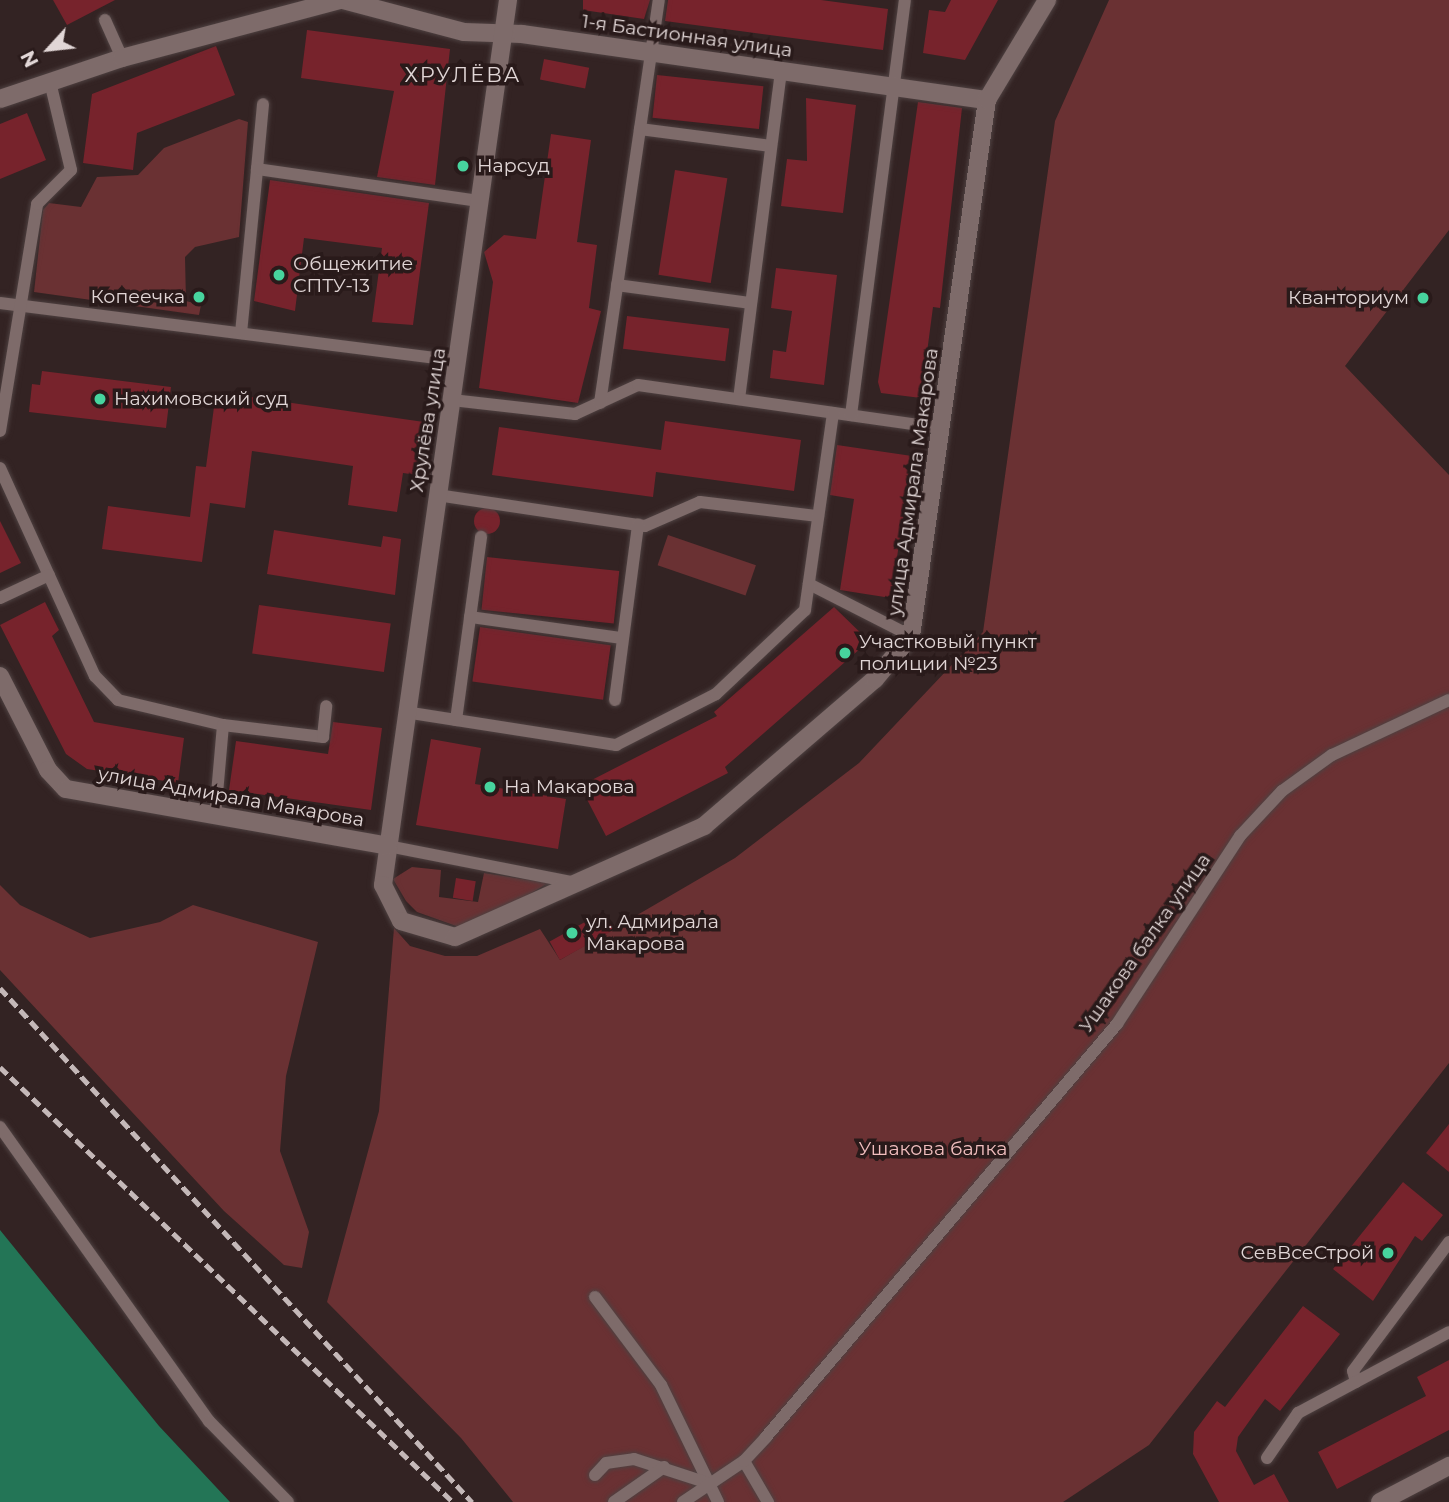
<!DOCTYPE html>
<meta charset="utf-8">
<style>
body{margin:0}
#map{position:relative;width:1449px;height:1502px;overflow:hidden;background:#332323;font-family:Montserrat,sans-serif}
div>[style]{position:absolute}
.green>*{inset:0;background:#6a3133;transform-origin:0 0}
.water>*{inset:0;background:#237556}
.building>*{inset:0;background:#77232c;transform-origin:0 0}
.round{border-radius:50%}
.roads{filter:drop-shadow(0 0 2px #4e4141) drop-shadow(0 0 2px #4e4141)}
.service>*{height:12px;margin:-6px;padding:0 6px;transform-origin:6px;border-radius:6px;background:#7e6b6a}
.minor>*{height:18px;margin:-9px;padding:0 9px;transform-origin:9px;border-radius:9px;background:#7e6b6a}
.rail>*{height:5px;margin-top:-2.5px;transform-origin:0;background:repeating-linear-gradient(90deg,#c4b8b8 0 10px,transparent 0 15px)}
.dots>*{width:19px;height:19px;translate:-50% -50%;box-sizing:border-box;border:4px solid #291a1a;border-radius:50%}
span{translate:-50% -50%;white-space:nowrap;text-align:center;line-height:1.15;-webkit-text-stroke:7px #291a1a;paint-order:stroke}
.street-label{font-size:19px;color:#e1d6d6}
.poi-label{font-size:19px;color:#e1d6d6}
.left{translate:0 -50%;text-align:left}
.right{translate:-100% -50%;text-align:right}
.park-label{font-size:19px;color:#f1bebe}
.neighbourhood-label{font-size:21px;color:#e1d6d6;letter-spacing:2px}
.north{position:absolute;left:14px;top:14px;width:70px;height:70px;-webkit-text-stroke:5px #291a1a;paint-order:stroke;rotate:243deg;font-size:19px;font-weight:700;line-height:28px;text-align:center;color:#e1d6d6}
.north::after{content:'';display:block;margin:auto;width:24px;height:32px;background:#e1d6d6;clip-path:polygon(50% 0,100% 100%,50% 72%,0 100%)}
</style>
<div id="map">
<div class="green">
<i style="clip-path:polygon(1109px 0,1449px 0,1449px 230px,1345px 366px,1449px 475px,1449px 1063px,1149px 1445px,1063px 1502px,513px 1502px,461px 1438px,327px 1302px,379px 1111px,394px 928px,410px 946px,445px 956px,477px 956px,540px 929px,560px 960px,735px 858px,859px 763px,983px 632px,1055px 121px)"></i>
<i style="clip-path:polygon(239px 119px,248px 122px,239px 237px,195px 247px,185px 257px,186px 301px,201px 305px,199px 315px,34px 292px,43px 210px,49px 203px,81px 207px,97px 177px,138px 175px,164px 148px)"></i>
<i style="left:668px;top:535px;width:93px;height:32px;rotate:19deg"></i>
<i style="clip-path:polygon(412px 867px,441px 870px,439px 897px,478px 902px,484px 873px,548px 883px,479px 925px,459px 927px,417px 912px,406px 901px,393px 879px)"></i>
<i style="clip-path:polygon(0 885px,20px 905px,90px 938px,160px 922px,193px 905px,318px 942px,286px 1076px,280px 1151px,309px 1232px,302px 1268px,284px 1265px,224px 1211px,0 970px)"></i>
</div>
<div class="water">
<i style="clip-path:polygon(0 1230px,159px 1426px,230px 1502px,0 1502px)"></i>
</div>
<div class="building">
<i style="clip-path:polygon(53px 0,115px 0,67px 25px)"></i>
<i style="clip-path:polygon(583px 0,650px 0,644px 19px,583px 10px)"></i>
<i style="clip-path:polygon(668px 0,821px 0,888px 9px,883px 50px,665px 21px)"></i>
<i style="clip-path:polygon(951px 0,998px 0,965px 60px,923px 53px,929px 10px,945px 12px)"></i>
<i style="clip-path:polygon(307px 30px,450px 49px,435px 185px,377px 177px,394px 91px,301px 78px)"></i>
<i style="clip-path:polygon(216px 46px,235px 95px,137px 133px,133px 170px,83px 163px,92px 94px)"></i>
<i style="left:544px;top:59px;width:46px;height:21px;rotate:11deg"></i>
<i style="left:657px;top:75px;width:107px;height:43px;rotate:6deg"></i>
<i style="clip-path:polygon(806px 98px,856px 105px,843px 213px,781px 206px,787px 159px,807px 161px)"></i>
<i style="clip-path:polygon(918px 102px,962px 108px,940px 308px,933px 307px,921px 398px,881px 393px,878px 382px)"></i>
<i style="clip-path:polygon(27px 113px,46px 160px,0 179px,0 124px)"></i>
<i style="clip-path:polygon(551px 134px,591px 140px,577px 242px,597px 245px,589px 308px,601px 311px,578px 403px,479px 388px,493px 282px,484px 252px,504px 235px,536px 239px)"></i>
<i style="left:675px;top:170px;width:53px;height:106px;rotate:9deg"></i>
<i style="clip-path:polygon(270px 180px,429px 203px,413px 325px,372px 322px,382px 248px,304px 238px,295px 311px,254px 301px)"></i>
<i style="clip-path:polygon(776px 268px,837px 275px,824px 385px,770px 378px,773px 350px,786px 352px,792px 311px,771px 308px)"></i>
<i style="left:627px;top:316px;width:103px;height:33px;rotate:7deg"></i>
<i style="clip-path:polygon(42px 371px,171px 387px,166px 428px,29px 412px,32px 384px,40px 385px)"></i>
<i style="clip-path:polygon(216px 392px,424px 422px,417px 475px,403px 473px,397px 512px,348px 505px,353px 466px,252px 451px,245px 508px,210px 503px,202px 562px,102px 549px,108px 506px,190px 517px,196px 466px,206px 467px)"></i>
<i style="clip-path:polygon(665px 421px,801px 440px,794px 491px,656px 472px,653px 497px,492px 475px,499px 427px,661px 450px)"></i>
<i style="clip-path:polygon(837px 445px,912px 456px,891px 598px,840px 590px,854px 499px,830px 495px)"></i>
<i class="round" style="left:474px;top:508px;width:26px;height:26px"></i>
<i style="clip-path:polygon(0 521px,21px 563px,0 573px)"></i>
<i style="clip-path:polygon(274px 530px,381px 547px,383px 536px,401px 539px,395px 595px,267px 574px)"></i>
<i style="left:487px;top:557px;width:133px;height:53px;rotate:6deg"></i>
<i style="clip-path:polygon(45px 602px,59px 630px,52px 636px,94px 722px,184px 738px,178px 783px,87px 769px,66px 754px,0 625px)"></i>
<i style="left:259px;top:605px;width:133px;height:49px;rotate:8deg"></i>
<i style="clip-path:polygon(834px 607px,869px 641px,725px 767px,728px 773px,606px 836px,580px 786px,717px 716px,714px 712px)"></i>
<i style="left:480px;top:627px;width:132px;height:55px;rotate:8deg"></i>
<i style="clip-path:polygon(333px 722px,382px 728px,371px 810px,229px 790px,236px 741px,328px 754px)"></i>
<i style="clip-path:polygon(431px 739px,481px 748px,475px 784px,566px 799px,558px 849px,416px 825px)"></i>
<i style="left:456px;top:878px;width:20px;height:20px;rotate:9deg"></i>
<i style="left:603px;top:912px;width:21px;height:61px;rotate:61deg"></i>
<i style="clip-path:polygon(1449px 1124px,1449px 1172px,1426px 1153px)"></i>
<i style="clip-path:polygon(1403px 1182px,1443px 1215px,1422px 1241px,1415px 1236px,1373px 1301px,1333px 1269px)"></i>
<i style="clip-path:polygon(1303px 1306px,1340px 1334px,1280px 1411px,1265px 1399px,1238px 1437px,1236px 1451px,1254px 1485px,1274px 1474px,1289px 1502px,1219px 1502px,1193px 1454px,1194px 1432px,1217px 1401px,1225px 1407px)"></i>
<i style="clip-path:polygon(1449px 1360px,1449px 1430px,1337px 1489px,1318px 1452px,1426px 1396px,1417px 1377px)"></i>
</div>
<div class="roads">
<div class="service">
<i style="left:105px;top:20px;width:42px;rotate:65.9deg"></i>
<i style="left:640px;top:129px;width:132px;rotate:7.4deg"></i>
<i style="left:257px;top:169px;width:65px;rotate:-84.7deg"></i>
<i style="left:617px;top:285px;width:135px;rotate:7.7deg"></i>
<i style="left:0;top:303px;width:462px;rotate:7.2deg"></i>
<i style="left:241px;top:333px;width:165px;rotate:-84.4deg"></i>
<i style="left:257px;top:169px;width:225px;rotate:8.2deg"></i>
<i style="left:739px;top:399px;width:332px;rotate:-82.7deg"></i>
<i style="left:452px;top:400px;width:124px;rotate:6.5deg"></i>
<i style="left:575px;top:414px;width:69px;rotate:-24.7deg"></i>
<i style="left:638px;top:385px;width:306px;rotate:8.1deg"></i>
<i style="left:600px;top:403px;width:407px;rotate:-81.7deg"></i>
<i style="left:851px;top:415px;width:418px;rotate:-82.6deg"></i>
<i style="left:0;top:431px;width:230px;rotate:-80.7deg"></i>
<i style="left:37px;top:204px;width:48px;rotate:-45deg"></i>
<i style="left:71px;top:170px;width:90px;rotate:-103.4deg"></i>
<i style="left:0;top:468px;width:229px;rotate:65.5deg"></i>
<i style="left:95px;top:676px;width:33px;rotate:46deg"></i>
<i style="left:118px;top:700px;width:108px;rotate:13.4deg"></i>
<i style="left:223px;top:725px;width:91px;rotate:95deg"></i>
<i style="left:437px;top:495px;width:210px;rotate:8.5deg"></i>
<i style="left:645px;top:526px;width:60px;rotate:-23.6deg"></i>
<i style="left:700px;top:502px;width:119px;rotate:6.8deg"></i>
<i style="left:809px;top:584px;width:114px;rotate:27deg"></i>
<i style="left:0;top:598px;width:54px;rotate:-25.1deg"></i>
<i style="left:470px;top:617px;width:153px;rotate:7.9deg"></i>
<i style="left:615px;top:700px;width:177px;rotate:-82.5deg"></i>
<i style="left:405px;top:712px;width:214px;rotate:8.9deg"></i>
<i style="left:616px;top:745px;width:112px;rotate:-27deg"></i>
<i style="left:716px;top:694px;width:122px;rotate:-43.3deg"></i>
<i style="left:805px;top:610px;width:199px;rotate:-81.9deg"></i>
<i style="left:456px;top:720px;width:185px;rotate:-82.2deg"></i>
<i style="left:223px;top:725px;width:101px;rotate:6.8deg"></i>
<i style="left:323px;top:737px;width:31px;rotate:-84deg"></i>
<i style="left:388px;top:846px;width:192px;rotate:11.1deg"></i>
<i style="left:0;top:1127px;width:361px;rotate:54.6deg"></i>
<i style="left:209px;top:1421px;width:113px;rotate:45.7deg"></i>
<i style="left:595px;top:1297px;width:110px;rotate:53.1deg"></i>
<i style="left:661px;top:1385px;width:130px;rotate:64deg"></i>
<i style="left:1356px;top:1382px;width:11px;rotate:-105deg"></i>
<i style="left:1353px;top:1371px;width:161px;rotate:-53.3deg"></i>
<i style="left:1267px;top:1458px;width:55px;rotate:-55.4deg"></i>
<i style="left:1298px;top:1413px;width:171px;rotate:-28.2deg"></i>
<i style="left:744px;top:1461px;width:48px;rotate:59.7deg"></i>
<i style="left:595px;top:1475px;width:16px;rotate:-47deg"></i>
<i style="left:606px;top:1463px;width:28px;rotate:-8deg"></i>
<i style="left:634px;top:1459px;width:78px;rotate:18deg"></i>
<i style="left:614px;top:1502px;width:61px;rotate:-35deg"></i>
<i style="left:683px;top:1502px;width:73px;rotate:-33.9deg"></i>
<i style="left:744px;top:1461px;width:33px;rotate:-47deg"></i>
<i style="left:766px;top:1437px;width:542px;rotate:-49.64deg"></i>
<i style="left:1117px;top:1024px;width:225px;rotate:-56.8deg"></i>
<i style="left:1240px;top:836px;width:62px;rotate:-47deg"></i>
<i style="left:1282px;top:791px;width:62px;rotate:-35.8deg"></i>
<i style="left:1332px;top:755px;width:129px;rotate:-25.2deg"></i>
</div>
<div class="minor">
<i style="left:343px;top:0;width:125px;rotate:14.8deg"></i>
<i style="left:464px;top:32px;width:58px;rotate:2deg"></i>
<i style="left:522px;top:34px;width:470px;rotate:8.1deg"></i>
<i style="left:508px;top:0;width:894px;rotate:98.04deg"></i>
<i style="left:383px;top:885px;width:40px;rotate:63.4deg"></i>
<i style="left:401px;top:921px;width:56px;rotate:16.5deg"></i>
<i style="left:455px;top:937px;width:273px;rotate:-24deg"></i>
<i style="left:704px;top:826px;width:225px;rotate:-40.7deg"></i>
<i style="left:875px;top:679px;width:56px;rotate:-50.1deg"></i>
<i style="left:911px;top:636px;width:541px;rotate:-81.93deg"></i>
<i style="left:987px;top:100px;width:117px;rotate:-59deg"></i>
<i style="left:0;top:99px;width:129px;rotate:-18.6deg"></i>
<i style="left:122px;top:58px;width:226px;rotate:-14.9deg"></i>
<i style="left:0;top:676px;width:106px;rotate:62.9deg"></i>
<i style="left:48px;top:770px;width:26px;rotate:47deg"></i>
<i style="left:66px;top:789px;width:327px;rotate:10deg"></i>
<i style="left:1380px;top:1502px;width:78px;rotate:-27.6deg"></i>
</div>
</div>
<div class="rail">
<i style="left:0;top:988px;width:698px;rotate:47.44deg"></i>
<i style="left:0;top:1067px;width:628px;rotate:43.84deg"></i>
</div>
<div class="dots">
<i style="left:463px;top:166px;background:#47d49e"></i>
<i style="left:279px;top:275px;background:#47d49e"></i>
<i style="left:199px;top:297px;background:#47d49e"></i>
<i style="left:1423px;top:298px;background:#47d49e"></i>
<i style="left:100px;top:399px;background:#47d49e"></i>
<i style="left:845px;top:653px;background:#47d49e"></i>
<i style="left:490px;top:787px;background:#47d49e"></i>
<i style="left:572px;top:933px;background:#47d49e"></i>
<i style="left:1388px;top:1253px;background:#47d49e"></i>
</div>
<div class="street-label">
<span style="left:687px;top:36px;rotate:8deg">1-я Бастионная улица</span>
<span style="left:428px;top:420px;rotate:-81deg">Хрулёва улица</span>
<span style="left:913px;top:482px;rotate:-82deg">улица Адмирала Макарова</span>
<span style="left:231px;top:797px;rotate:10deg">улица Адмирала Макарова</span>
<span style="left:1145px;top:943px;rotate:-55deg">Ушакова балка улица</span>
</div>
<div class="poi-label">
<span class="left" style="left:477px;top:166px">Нарсуд</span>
<span class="left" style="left:293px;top:275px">Общежитие<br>СПТУ-13</span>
<span class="right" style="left:185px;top:297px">Копеечка</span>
<span class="right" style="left:1409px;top:298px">Кванториум</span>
<span class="left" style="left:114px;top:399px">Нахимовский суд</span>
<span class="left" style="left:859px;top:653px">Участковый пункт<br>полиции №23</span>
<span class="left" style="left:504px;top:787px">На Макарова</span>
<span class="left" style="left:586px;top:933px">ул. Адмирала<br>Макарова</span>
<span class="right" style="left:1374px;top:1253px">СевВсеСтрой</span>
</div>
<div class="park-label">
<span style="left:933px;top:1149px">Ушакова балка</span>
</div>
<div class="neighbourhood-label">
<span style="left:463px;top:75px">ХРУЛЁВА</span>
</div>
<div class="north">N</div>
</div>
